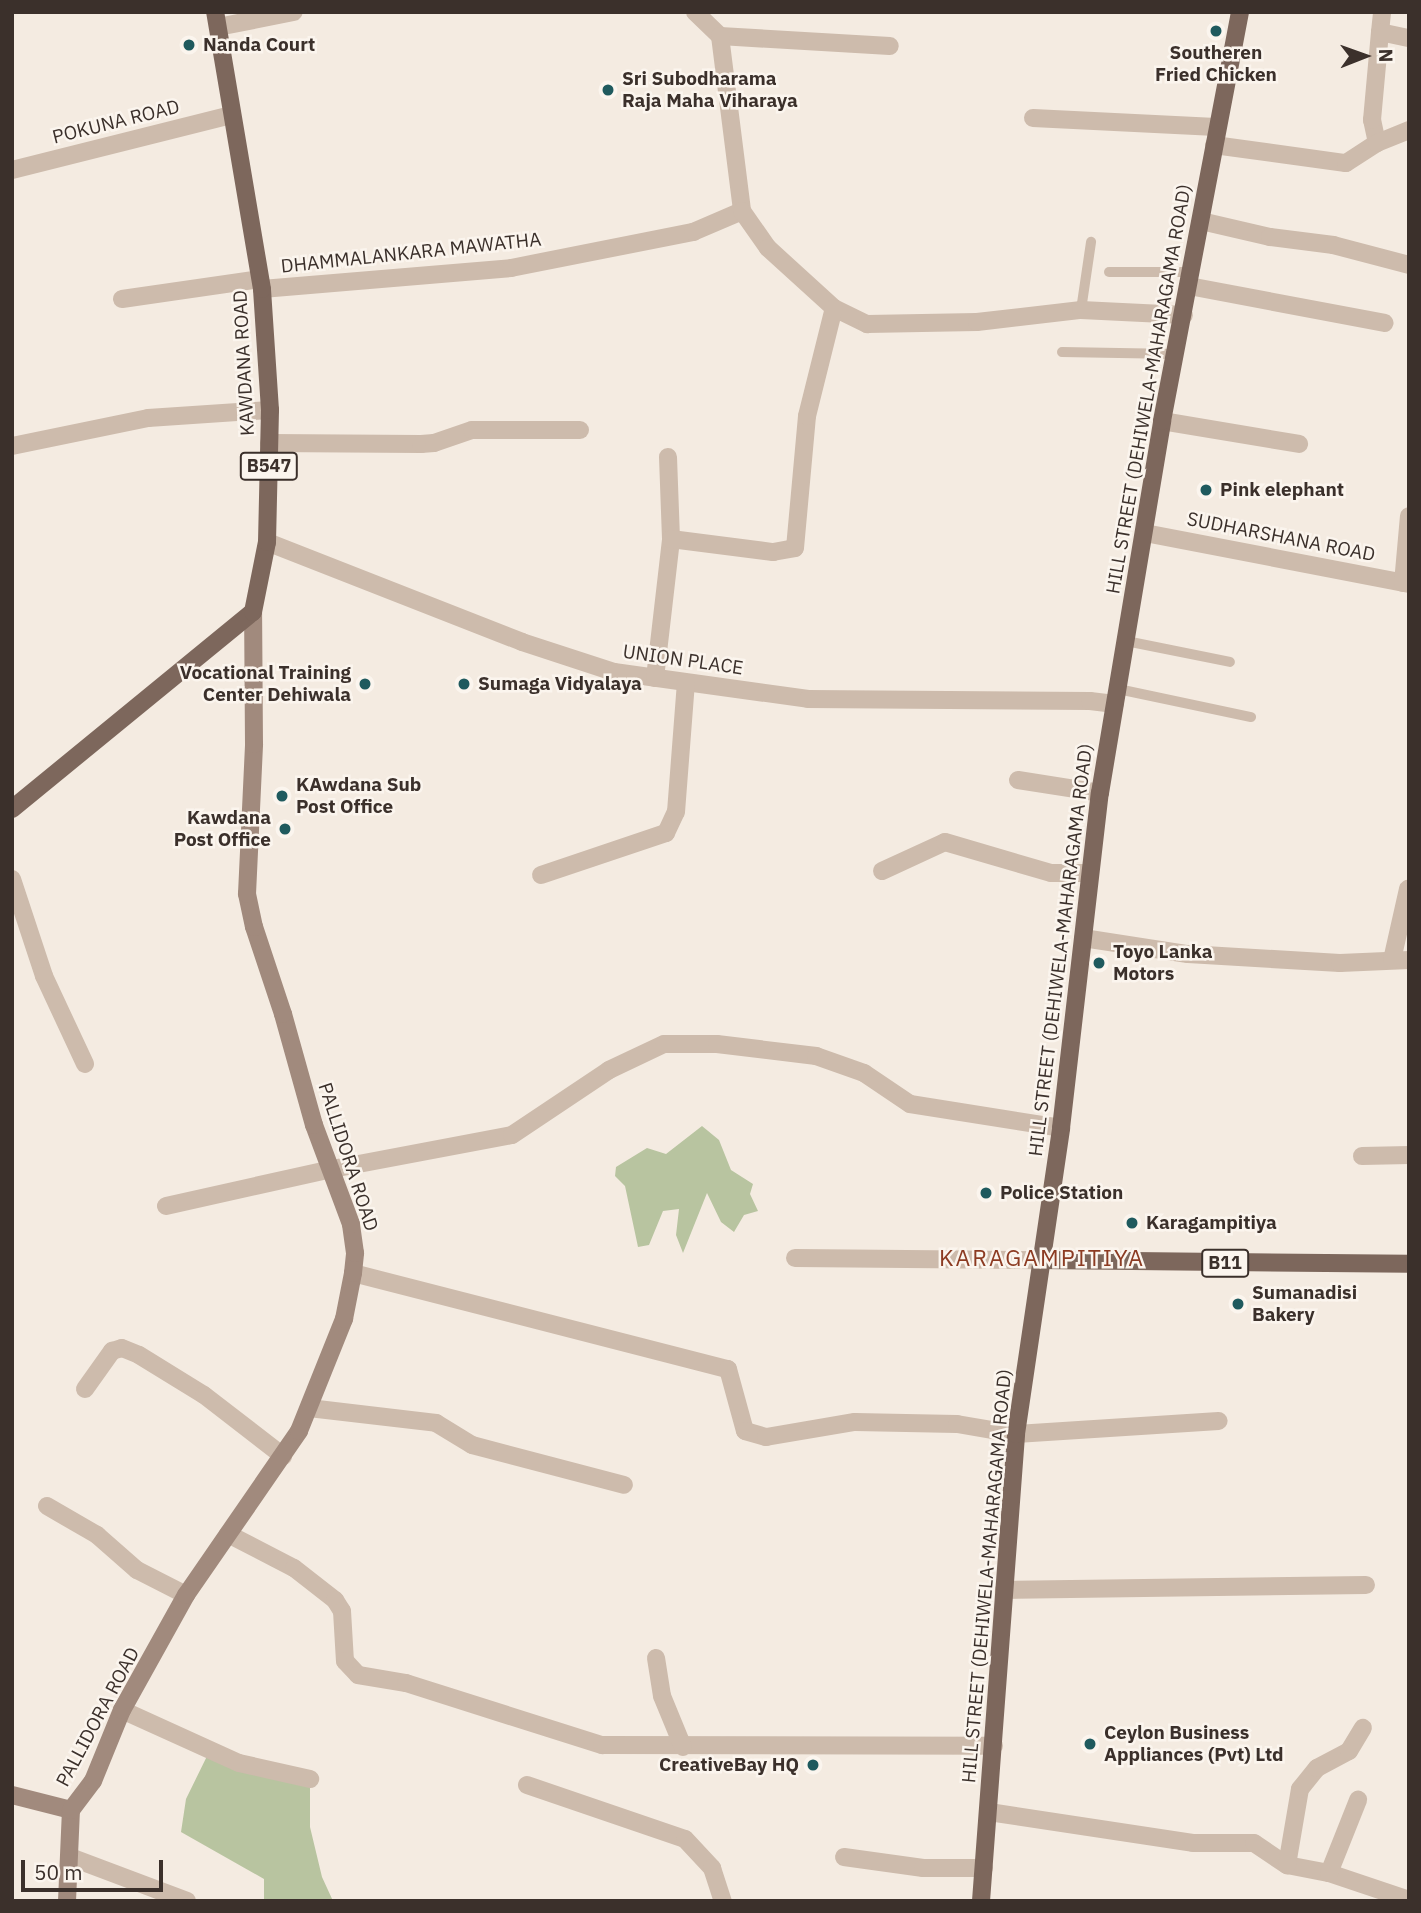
<!DOCTYPE html>
<style>
body{margin:0}
#map{position:relative;width:1421px;height:1913px;overflow:hidden;background:#f4ebe1;font-family:"IBM Plex Sans",sans-serif}
div>[style]{position:absolute}
.green>*{inset:0;background:#b8c4a0}
.lane>*{height:10px;margin:-5px;padding:0 5px;transform-origin:5px;border-radius:5px;background:#cdbbac}
.street>*{height:18px;margin:-9px;padding:0 9px;transform-origin:9px;border-radius:9px;background:#cdbbac}
.secondary>*{height:18px;margin:-9px;padding:0 9px;transform-origin:9px;border-radius:9px;background:#a18a7d}
.primary>*{height:18px;margin:-9px;padding:0 9px;transform-origin:9px;border-radius:9px;background:#7d675c}
.dots>*{width:19px;height:19px;translate:-50% -50%;box-sizing:border-box;border:4px solid #fbf5ee;border-radius:50%}
span{translate:-50% -50%;white-space:nowrap;text-align:center;line-height:1.15;-webkit-text-stroke:5px #fbf5ee;paint-order:stroke}
.shield-label span{padding:2px 5px;background:#fbf5ee;border:2px solid;border-radius:5px;-webkit-text-stroke-width:0}
.shield-label{font-size:18px;color:#3b302b;font-weight:700}
.poi-label{font-size:19px;color:#3b302b;font-weight:700}
.left{translate:0 -50%;text-align:left}
.right{translate:-100% -50%;text-align:right}
.street-label{font-size:19px;color:#3b302b}
.quarter-label{font-size:23px;color:#8c3b22;letter-spacing:2px}
.frame{position:absolute;inset:0;border:14px solid #3b302b;pointer-events:none}
.north{position:absolute;left:1330px;top:21px;width:70px;height:70px;-webkit-text-stroke:5px #fbf5ee;paint-order:stroke;rotate:89deg;font-size:19px;font-weight:700;line-height:28px;text-align:center;color:#3b302b}
.north::after{content:'';display:block;margin:auto;width:24px;height:32px;background:#3b302b;clip-path:polygon(50% 0,100% 100%,50% 72%,0 100%)}
.scale{position:absolute;left:21px;top:1860px;width:142px;height:32px;box-sizing:border-box;border:4px solid #3b302b;border-top:0;padding-left:9px;font-size:21px;line-height:24px;white-space:nowrap;color:#3b302b;-webkit-text-stroke:5px #fbf5ee;paint-order:stroke}
</style>
<div id="map">
<div class="green">
<i style="clip-path:polygon(702px 1126px,719px 1140px,731px 1170px,753px 1184px,750px 1194px,758px 1211px,744px 1215px,734px 1232px,721px 1222px,707px 1193px,683px 1253px,676px 1235px,679px 1209px,663px 1211px,649px 1245px,638px 1247px,625px 1186px,615px 1176px,616px 1167px,647px 1148px,666px 1154px)"></i>
<i style="clip-path:polygon(210px 1750px,310px 1779px,310px 1827px,322px 1877px,333px 1901px,264px 1901px,264px 1879px,181px 1832px,186px 1799px)"></i>
</div>
<div class="lane">
<i style="left:1109px;top:272px;width:82px"></i>
<i style="left:1081px;top:310px;width:69px;rotate:-81.6deg"></i>
<i style="left:1062px;top:352px;width:114px;rotate:1deg"></i>
<i style="left:1126px;top:641px;width:106px;rotate:11.4deg"></i>
<i style="left:1118px;top:689px;width:136px;rotate:11.9deg"></i>
</div>
<div class="street">
<i style="left:695px;top:12px;width:35px;rotate:44deg"></i>
<i style="left:720px;top:36px;width:170px;rotate:3.4deg"></i>
<i style="left:218px;top:27px;width:77px;rotate:-11.2deg"></i>
<i style="left:1380px;top:32px;width:20px;rotate:-84deg"></i>
<i style="left:720px;top:36px;width:176px;rotate:82.8deg"></i>
<i style="left:1033px;top:118px;width:183px;rotate:2.8deg"></i>
<i style="left:1377px;top:143px;width:24px;rotate:-102deg"></i>
<i style="left:1372px;top:120px;width:88px;rotate:-84.8deg"></i>
<i style="left:1380px;top:32px;width:30px;rotate:12deg"></i>
<i style="left:1214px;top:145px;width:133px;rotate:7.8deg"></i>
<i style="left:1346px;top:163px;width:37px;rotate:-33deg"></i>
<i style="left:1377px;top:143px;width:35px;rotate:-22deg"></i>
<i style="left:12px;top:170px;width:226px;rotate:-14.1deg"></i>
<i style="left:1201px;top:221px;width:71px;rotate:13.1deg"></i>
<i style="left:1270px;top:237px;width:64px;rotate:7.2deg"></i>
<i style="left:1333px;top:245px;width:79px;rotate:14.7deg"></i>
<i style="left:1189px;top:286px;width:199px;rotate:10.7deg"></i>
<i style="left:262px;top:289px;width:250px;rotate:-4.8deg"></i>
<i style="left:511px;top:268px;width:186px;rotate:-11.2deg"></i>
<i style="left:693px;top:232px;width:53px;rotate:-23.2deg"></i>
<i style="left:742px;top:211px;width:45px;rotate:54.9deg"></i>
<i style="left:768px;top:248px;width:89px;rotate:42.3deg"></i>
<i style="left:834px;top:308px;width:37px;rotate:26deg"></i>
<i style="left:867px;top:324px;width:110px;rotate:-1deg"></i>
<i style="left:977px;top:322px;width:105px;rotate:-6.6deg"></i>
<i style="left:1081px;top:310px;width:103px;rotate:2.8deg"></i>
<i style="left:122px;top:299px;width:139px;rotate:-8.2deg"></i>
<i style="left:1162px;top:421px;width:139px;rotate:9.5deg"></i>
<i style="left:269px;top:443px;width:152px;rotate:0.4deg"></i>
<i style="left:421px;top:444px;width:13px;rotate:-4deg"></i>
<i style="left:434px;top:443px;width:40px;rotate:-18.9deg"></i>
<i style="left:472px;top:430px;width:108px"></i>
<i style="left:12px;top:446px;width:139px;rotate:-11.6deg"></i>
<i style="left:148px;top:418px;width:122px;rotate:-3.8deg"></i>
<i style="left:668px;top:457px;width:82px;rotate:87.9deg"></i>
<i style="left:1145px;top:533px;width:269px;rotate:10.9deg"></i>
<i style="left:267px;top:542px;width:274px;rotate:21.4deg"></i>
<i style="left:522px;top:642px;width:97px;rotate:18.1deg"></i>
<i style="left:614px;top:672px;width:196px;rotate:7.9deg"></i>
<i style="left:808px;top:699px;width:282px;rotate:0.4deg"></i>
<i style="left:1090px;top:701px;width:25px;rotate:7deg"></i>
<i style="left:1403px;top:583px;width:67px;rotate:-84.9deg"></i>
<i style="left:655px;top:678px;width:140px;rotate:-83.4deg"></i>
<i style="left:671px;top:539px;width:103px;rotate:7.3deg"></i>
<i style="left:773px;top:552px;width:22px;rotate:-10deg"></i>
<i style="left:795px;top:548px;width:133px;rotate:-84.8deg"></i>
<i style="left:807px;top:416px;width:111px;rotate:-76deg"></i>
<i style="left:1018px;top:780px;width:83px;rotate:9deg"></i>
<i style="left:882px;top:871px;width:69px;rotate:-24.7deg"></i>
<i style="left:945px;top:842px;width:110px;rotate:16.3deg"></i>
<i style="left:1051px;top:873px;width:39px"></i>
<i style="left:541px;top:875px;width:132px;rotate:-18.6deg"></i>
<i style="left:666px;top:833px;width:23px;rotate:-65deg"></i>
<i style="left:676px;top:812px;width:130px;rotate:-85.6deg"></i>
<i style="left:12px;top:879px;width:102px;rotate:71.7deg"></i>
<i style="left:44px;top:976px;width:97px;rotate:65deg"></i>
<i style="left:1083px;top:938px;width:106px;rotate:8.7deg"></i>
<i style="left:1188px;top:954px;width:152px;rotate:3.4deg"></i>
<i style="left:1340px;top:963px;width:69px;rotate:-2.5deg"></i>
<i style="left:1392px;top:960px;width:73px;rotate:-77.3deg"></i>
<i style="left:1362px;top:1156px;width:47px;rotate:-1.2deg"></i>
<i style="left:166px;top:1206px;width:170px;rotate:-12.6deg"></i>
<i style="left:332px;top:1169px;width:183px;rotate:-10.7deg"></i>
<i style="left:512px;top:1135px;width:117px;rotate:-33.8deg"></i>
<i style="left:609px;top:1070px;width:61px;rotate:-25.3deg"></i>
<i style="left:664px;top:1044px;width:53px"></i>
<i style="left:717px;top:1044px;width:100px;rotate:6.9deg"></i>
<i style="left:816px;top:1056px;width:51px;rotate:19.5deg"></i>
<i style="left:864px;top:1073px;width:55px;rotate:34deg"></i>
<i style="left:910px;top:1104px;width:153px;rotate:9deg"></i>
<i style="left:795px;top:1258px;width:245px;rotate:0.5deg"></i>
<i style="left:353px;top:1273px;width:387px;rotate:14.4deg"></i>
<i style="left:728px;top:1369px;width:64px;rotate:74.7deg"></i>
<i style="left:745px;top:1431px;width:22px;rotate:16deg"></i>
<i style="left:766px;top:1437px;width:90px;rotate:-9.6deg"></i>
<i style="left:855px;top:1422px;width:102px;rotate:1.1deg"></i>
<i style="left:957px;top:1424px;width:60px;rotate:9.6deg"></i>
<i style="left:1016px;top:1434px;width:203px;rotate:-3.7deg"></i>
<i style="left:85px;top:1389px;width:47px;rotate:-54.6deg"></i>
<i style="left:112px;top:1351px;width:10px;rotate:-17deg"></i>
<i style="left:122px;top:1348px;width:18px;rotate:22deg"></i>
<i style="left:139px;top:1355px;width:76px;rotate:31.6deg"></i>
<i style="left:204px;top:1395px;width:100px;rotate:37.7deg"></i>
<i style="left:309px;top:1408px;width:128px;rotate:6.7deg"></i>
<i style="left:436px;top:1423px;width:42px;rotate:31.4deg"></i>
<i style="left:472px;top:1445px;width:157px;rotate:14.7deg"></i>
<i style="left:47px;top:1506px;width:58px;rotate:30.1deg"></i>
<i style="left:97px;top:1535px;width:53px;rotate:41.2deg"></i>
<i style="left:137px;top:1570px;width:55px;rotate:27deg"></i>
<i style="left:228px;top:1534px;width:74px;rotate:27.3deg"></i>
<i style="left:294px;top:1568px;width:52px;rotate:38deg"></i>
<i style="left:335px;top:1600px;width:13px;rotate:58deg"></i>
<i style="left:342px;top:1611px;width:50px;rotate:86.6deg"></i>
<i style="left:345px;top:1661px;width:19px;rotate:47deg"></i>
<i style="left:358px;top:1675px;width:49px;rotate:9.5deg"></i>
<i style="left:406px;top:1683px;width:206px;rotate:17.6deg"></i>
<i style="left:602px;top:1745px;width:392px;rotate:0.1deg"></i>
<i style="left:1004px;top:1590px;width:362px;rotate:-0.8deg"></i>
<i style="left:656px;top:1658px;width:38px;rotate:81deg"></i>
<i style="left:662px;top:1696px;width:55px;rotate:67.6deg"></i>
<i style="left:122px;top:1710px;width:128px;rotate:24.4deg"></i>
<i style="left:239px;top:1763px;width:73px;rotate:12.7deg"></i>
<i style="left:527px;top:1785px;width:167px;rotate:18.9deg"></i>
<i style="left:685px;top:1839px;width:40px;rotate:47deg"></i>
<i style="left:712px;top:1868px;width:35px;rotate:72deg"></i>
<i style="left:989px;top:1812px;width:206px;rotate:8.6deg"></i>
<i style="left:1193px;top:1843px;width:61px"></i>
<i style="left:1254px;top:1843px;width:40px;rotate:34deg"></i>
<i style="left:1287px;top:1865px;width:43px;rotate:10.8deg"></i>
<i style="left:1329px;top:1873px;width:84px;rotate:18.6deg"></i>
<i style="left:70px;top:1857px;width:125px;rotate:20.6deg"></i>
<i style="left:844px;top:1857px;width:80px;rotate:7.9deg"></i>
<i style="left:923px;top:1868px;width:61px"></i>
<i style="left:1287px;top:1865px;width:77px;rotate:-80.3deg"></i>
<i style="left:1300px;top:1789px;width:27px;rotate:-51deg"></i>
<i style="left:1317px;top:1768px;width:36px;rotate:-28deg"></i>
<i style="left:1349px;top:1751px;width:27px;rotate:-59deg"></i>
<i style="left:1329px;top:1873px;width:79px;rotate:-68.3deg"></i>
</div>
<div class="secondary">
<i style="left:12px;top:1795px;width:61px;rotate:14.3deg"></i>
<i style="left:67px;top:1901px;width:91px;rotate:-87.5deg"></i>
<i style="left:71px;top:1810px;width:36px;rotate:-53deg"></i>
<i style="left:93px;top:1781px;width:77px;rotate:-67.8deg"></i>
<i style="left:122px;top:1710px;width:132px;rotate:-60.9deg"></i>
<i style="left:186px;top:1595px;width:199px;rotate:-55.4deg"></i>
<i style="left:299px;top:1431px;width:121px;rotate:-68.1deg"></i>
<i style="left:344px;top:1319px;width:47px;rotate:-78.9deg"></i>
<i style="left:353px;top:1273px;width:20px;rotate:-84deg"></i>
<i style="left:355px;top:1253px;width:29px;rotate:-98deg"></i>
<i style="left:351px;top:1224px;width:106px;rotate:-110.5deg"></i>
<i style="left:314px;top:1125px;width:115px;rotate:-105.6deg"></i>
<i style="left:283px;top:1014px;width:92px;rotate:-108.4deg"></i>
<i style="left:254px;top:927px;width:34px;rotate:-102deg"></i>
<i style="left:247px;top:894px;width:150px;rotate:-87.3deg"></i>
<i style="left:254px;top:744px;width:132px;rotate:-90.4deg"></i>
</div>
<div class="primary">
<i style="left:12px;top:809px;width:311px;rotate:-39.3deg"></i>
<i style="left:253px;top:612px;width:71px;rotate:-78.7deg"></i>
<i style="left:267px;top:542px;width:132px;rotate:-88.7deg"></i>
<i style="left:270px;top:410px;width:121px;rotate:-93.8deg"></i>
<i style="left:262px;top:289px;width:281px;rotate:-99.6deg"></i>
<i style="left:1040px;top:1260px;width:369px;rotate:0.6deg"></i>
<i style="left:981px;top:1901px;width:468px;rotate:-85.7deg"></i>
<i style="left:1016px;top:1434px;width:309px;rotate:-81.6deg"></i>
<i style="left:1061px;top:1128px;width:337px;rotate:-83.4deg"></i>
<i style="left:1100px;top:793px;width:377px;rotate:-80.5deg"></i>
<i style="left:1162px;top:421px;width:416px;rotate:-79.2deg"></i>
</div>
<div class="dots">
<i style="left:1216px;top:31px;background:#1f5a5e"></i>
<i style="left:189px;top:45px;background:#1f5a5e"></i>
<i style="left:608px;top:90px;background:#1f5a5e"></i>
<i style="left:1206px;top:490px;background:#1f5a5e"></i>
<i style="left:365px;top:684px;background:#1f5a5e"></i>
<i style="left:464px;top:684px;background:#1f5a5e"></i>
<i style="left:282px;top:796px;background:#1f5a5e"></i>
<i style="left:285px;top:829px;background:#1f5a5e"></i>
<i style="left:1099px;top:963px;background:#1f5a5e"></i>
<i style="left:986px;top:1193px;background:#1f5a5e"></i>
<i style="left:1132px;top:1223px;background:#1f5a5e"></i>
<i style="left:1238px;top:1304px;background:#1f5a5e"></i>
<i style="left:1090px;top:1744px;background:#1f5a5e"></i>
<i style="left:813px;top:1765px;background:#1f5a5e"></i>
</div>
<div class="shield-label">
<span style="left:269px;top:466px">B547</span>
<span style="left:1225px;top:1263px">B11</span>
</div>
<div class="poi-label">
<span class="left" style="left:203px;top:45px">Nanda Court</span>
<span style="left:1216px;top:64px">Southeren<br>Fried Chicken</span>
<span class="left" style="left:622px;top:90px">Sri Subodharama<br>Raja Maha Viharaya</span>
<span class="left" style="left:1220px;top:490px">Pink elephant</span>
<span class="right" style="left:351px;top:684px">Vocational Training<br>Center Dehiwala</span>
<span class="left" style="left:478px;top:684px">Sumaga Vidyalaya</span>
<span class="left" style="left:296px;top:796px">KAwdana Sub<br>Post Office</span>
<span class="right" style="left:271px;top:829px">Kawdana<br>Post Office</span>
<span class="left" style="left:1113px;top:963px">Toyo Lanka<br>Motors</span>
<span class="left" style="left:1000px;top:1193px">Police Station</span>
<span class="left" style="left:1146px;top:1223px">Karagampitiya</span>
<span class="left" style="left:1252px;top:1304px">Sumanadisi<br>Bakery</span>
<span class="left" style="left:1104px;top:1744px">Ceylon Business<br>Appliances (Pvt) Ltd</span>
<span class="right" style="left:799px;top:1765px">CreativeBay HQ</span>
</div>
<div class="street-label">
<span style="left:116px;top:122px;rotate:-14deg">POKUNA ROAD</span>
<span style="left:411px;top:253px;rotate:-6deg">DHAMMALANKARA MAWATHA</span>
<span style="left:244px;top:363px;rotate:-93deg">KAWDANA ROAD</span>
<span style="left:1149px;top:389px;rotate:-80deg">HILL STREET (DEHIWELA-MAHARAGAMA ROAD)</span>
<span style="left:1281px;top:537px;rotate:11deg">SUDHARSHANA ROAD</span>
<span style="left:683px;top:660px;rotate:8deg">UNION PLACE</span>
<span style="left:1061px;top:950px;rotate:-83deg">HILL STREET (DEHIWELA-MAHARAGAMA ROAD)</span>
<span style="left:348px;top:1157px;rotate:72deg">PALLIDORA ROAD</span>
<span style="left:987px;top:1576px;rotate:-85deg">HILL STREET (DEHIWELA-MAHARAGAMA ROAD)</span>
<span style="left:98px;top:1717px;rotate:-62deg">PALLIDORA ROAD</span>
</div>
<div class="quarter-label">
<span style="left:1042px;top:1257px">KARAGAMPITIYA</span>
</div>
<div class="frame"></div>
<div class="north">N</div>
<div class="scale">50 m</div>
</div>
